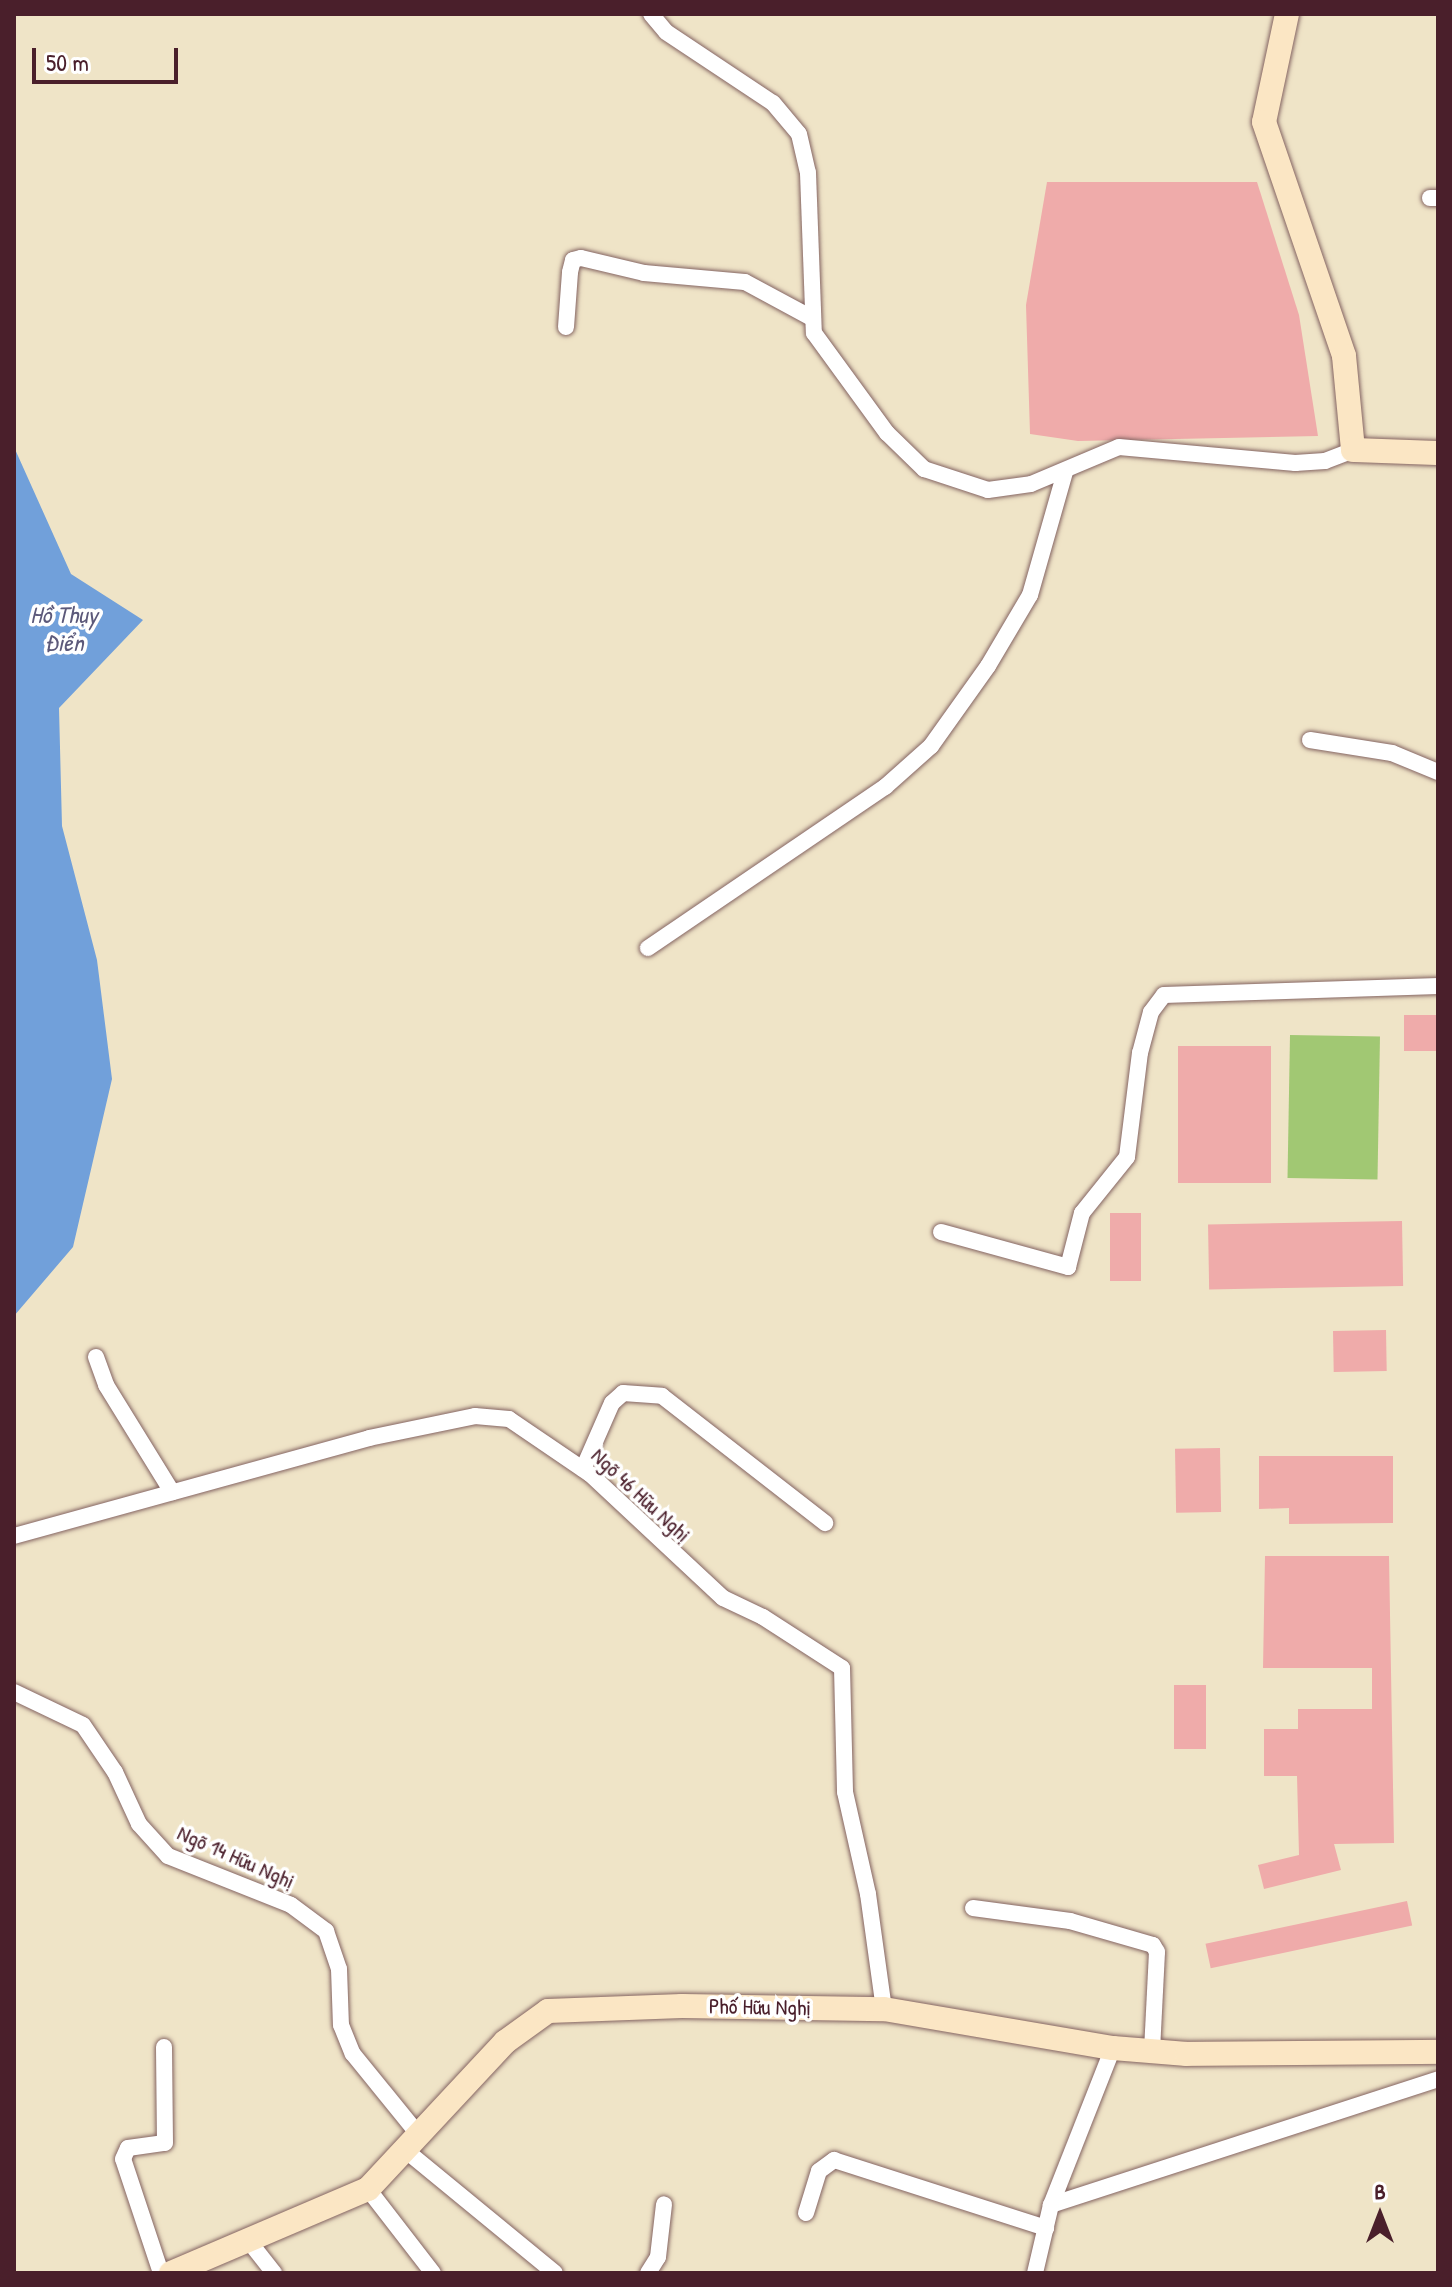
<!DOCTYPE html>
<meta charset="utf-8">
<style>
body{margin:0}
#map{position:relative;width:1452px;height:2287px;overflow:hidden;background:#efe4c7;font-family:"Patrick Hand",sans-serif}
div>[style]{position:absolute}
.green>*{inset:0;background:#a1c873;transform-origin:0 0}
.water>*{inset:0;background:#71a0da}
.building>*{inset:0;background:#efabaa;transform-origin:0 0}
.roads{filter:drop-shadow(0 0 2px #846462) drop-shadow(0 0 2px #846462)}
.street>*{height:16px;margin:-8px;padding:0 8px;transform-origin:8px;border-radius:8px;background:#fff}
.secondary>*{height:24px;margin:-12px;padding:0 12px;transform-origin:12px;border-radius:12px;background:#fbe6c4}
span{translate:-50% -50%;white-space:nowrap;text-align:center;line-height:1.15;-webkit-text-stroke:7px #fff;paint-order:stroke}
.street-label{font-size:22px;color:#4a1f2b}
.water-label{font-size:24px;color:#5c597a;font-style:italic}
.frame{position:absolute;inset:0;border:16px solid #4a1f2b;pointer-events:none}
.north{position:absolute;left:1340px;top:2175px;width:80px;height:80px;-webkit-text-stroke:6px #fff;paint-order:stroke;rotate:0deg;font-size:22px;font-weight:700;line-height:32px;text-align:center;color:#4a1f2b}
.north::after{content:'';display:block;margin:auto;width:28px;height:36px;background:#4a1f2b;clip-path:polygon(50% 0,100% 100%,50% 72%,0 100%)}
.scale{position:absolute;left:32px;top:48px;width:146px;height:36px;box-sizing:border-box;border:4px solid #4a1f2b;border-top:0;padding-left:10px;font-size:24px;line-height:28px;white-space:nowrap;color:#4a1f2b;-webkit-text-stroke:6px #fff;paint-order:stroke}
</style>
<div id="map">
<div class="green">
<i style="left:1290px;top:1035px;width:90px;height:143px;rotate:1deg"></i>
</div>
<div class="water">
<i style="clip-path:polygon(14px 447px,71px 574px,143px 620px,59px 708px,62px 826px,97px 960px,112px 1079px,73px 1247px,14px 1316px)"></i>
</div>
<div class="building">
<i style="clip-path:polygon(1047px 182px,1257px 182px,1299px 315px,1318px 436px,1078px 441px,1030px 434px,1026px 305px)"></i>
<i style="left:1404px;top:1015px;width:34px;height:36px"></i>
<i style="left:1178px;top:1046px;width:93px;height:137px"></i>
<i style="left:1110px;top:1213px;width:31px;height:68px"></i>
<i style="left:1402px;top:1221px;width:65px;height:194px;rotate:89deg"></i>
<i style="left:1386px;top:1330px;width:41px;height:53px;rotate:89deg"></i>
<i style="left:1220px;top:1448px;width:64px;height:45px;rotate:89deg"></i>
<i style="clip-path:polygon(1259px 1456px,1393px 1456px,1393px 1523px,1289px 1524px,1289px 1508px,1259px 1509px)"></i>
<i style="clip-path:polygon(1265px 1556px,1389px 1556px,1394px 1843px,1334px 1844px,1341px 1870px,1264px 1889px,1258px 1865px,1299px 1855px,1297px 1776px,1264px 1776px,1264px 1729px,1298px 1729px,1298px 1709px,1372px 1709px,1372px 1668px,1263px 1668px)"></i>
<i style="left:1174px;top:1685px;width:32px;height:64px"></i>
<i style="left:1407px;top:1901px;width:25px;height:206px;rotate:78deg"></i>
</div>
<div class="roads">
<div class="street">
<i style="left:651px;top:14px;width:23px;rotate:50deg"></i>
<i style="left:666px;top:32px;width:128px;rotate:33.6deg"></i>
<i style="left:773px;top:103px;width:40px;rotate:50deg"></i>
<i style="left:799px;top:134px;width:40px;rotate:77deg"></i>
<i style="left:808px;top:173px;width:160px;rotate:87.9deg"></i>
<i style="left:814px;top:333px;width:124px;rotate:53.9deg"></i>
<i style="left:887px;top:433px;width:52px;rotate:44.2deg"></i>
<i style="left:924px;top:469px;width:67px;rotate:18.2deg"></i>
<i style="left:988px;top:490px;width:43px;rotate:-7.9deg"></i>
<i style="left:1031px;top:484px;width:95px;rotate:-22.8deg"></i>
<i style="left:1119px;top:447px;width:177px;rotate:5.2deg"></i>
<i style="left:1295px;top:463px;width:30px;rotate:-4deg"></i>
<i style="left:1325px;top:461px;width:30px;rotate:-21deg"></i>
<i style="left:1430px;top:198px;width:8px"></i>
<i style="left:566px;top:327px;width:55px;rotate:-85.8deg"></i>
<i style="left:570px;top:272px;width:12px;rotate:-76deg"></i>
<i style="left:573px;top:260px;width:8px;rotate:-14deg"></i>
<i style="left:581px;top:258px;width:65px;rotate:13.4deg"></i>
<i style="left:644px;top:273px;width:101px;rotate:5.1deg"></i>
<i style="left:745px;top:282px;width:74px;rotate:28.3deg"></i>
<i style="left:1310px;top:740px;width:83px;rotate:9deg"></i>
<i style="left:1392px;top:753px;width:50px;rotate:22.4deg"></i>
<i style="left:648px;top:948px;width:287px;rotate:-34.2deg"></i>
<i style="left:885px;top:787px;width:62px;rotate:-41.7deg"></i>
<i style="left:931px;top:746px;width:98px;rotate:-54.5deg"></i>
<i style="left:988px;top:666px;width:82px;rotate:-59.4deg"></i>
<i style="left:1030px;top:595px;width:128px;rotate:-74.1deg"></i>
<i style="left:941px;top:1232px;width:132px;rotate:15.4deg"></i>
<i style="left:1068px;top:1267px;width:56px;rotate:-75.5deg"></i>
<i style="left:1082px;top:1213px;width:72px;rotate:-51.2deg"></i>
<i style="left:1127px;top:1157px;width:105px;rotate:-82.9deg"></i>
<i style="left:1140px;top:1053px;width:42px;rotate:-75deg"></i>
<i style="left:1151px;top:1012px;width:21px;rotate:-53deg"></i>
<i style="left:1164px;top:995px;width:274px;rotate:-1.9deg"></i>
<i style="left:96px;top:1357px;width:30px;rotate:70deg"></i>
<i style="left:106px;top:1385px;width:126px;rotate:58.3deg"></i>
<i style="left:583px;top:1469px;width:72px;rotate:-66.3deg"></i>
<i style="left:612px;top:1403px;width:15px;rotate:-42deg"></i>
<i style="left:623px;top:1393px;width:39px;rotate:4deg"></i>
<i style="left:662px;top:1396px;width:207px;rotate:37.9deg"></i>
<i style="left:14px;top:1536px;width:368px;rotate:-15.4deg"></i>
<i style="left:369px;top:1438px;width:108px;rotate:-11.7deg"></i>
<i style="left:475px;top:1416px;width:34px;rotate:5deg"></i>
<i style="left:509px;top:1419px;width:98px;rotate:34.2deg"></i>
<i style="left:590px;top:1474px;width:182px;rotate:43deg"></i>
<i style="left:723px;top:1598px;width:44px;rotate:25.4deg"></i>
<i style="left:763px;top:1617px;width:94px;rotate:32.8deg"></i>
<i style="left:842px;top:1668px;width:124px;rotate:88.6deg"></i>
<i style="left:845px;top:1792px;width:105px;rotate:77.3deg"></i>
<i style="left:868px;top:1894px;width:116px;rotate:82.1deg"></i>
<i style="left:14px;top:1692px;width:76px;rotate:25.6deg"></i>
<i style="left:83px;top:1725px;width:57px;rotate:55.8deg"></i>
<i style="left:115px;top:1772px;width:57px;rotate:65.2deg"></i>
<i style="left:139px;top:1824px;width:43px;rotate:47.8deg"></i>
<i style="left:168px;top:1856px;width:132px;rotate:21.7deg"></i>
<i style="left:291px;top:1905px;width:44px;rotate:36.6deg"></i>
<i style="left:326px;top:1931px;width:40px;rotate:71.1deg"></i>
<i style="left:339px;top:1969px;width:56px;rotate:88deg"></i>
<i style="left:341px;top:2025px;width:31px;rotate:68deg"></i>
<i style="left:353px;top:2054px;width:103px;rotate:50.9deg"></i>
<i style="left:973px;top:1908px;width:98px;rotate:7.6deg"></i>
<i style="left:1070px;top:1921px;width:86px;rotate:16.1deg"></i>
<i style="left:1153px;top:1945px;width:8px;rotate:60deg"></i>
<i style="left:1157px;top:1952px;width:99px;rotate:92.9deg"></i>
<i style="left:404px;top:2149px;width:195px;rotate:39.4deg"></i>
<i style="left:368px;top:2189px;width:106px;rotate:52.3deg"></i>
<i style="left:1051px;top:2205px;width:407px;rotate:-18deg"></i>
<i style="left:806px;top:2213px;width:44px;rotate:-72.8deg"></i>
<i style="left:819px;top:2171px;width:19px;rotate:-36deg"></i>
<i style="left:834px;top:2160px;width:223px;rotate:17.8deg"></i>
<i style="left:248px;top:2240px;width:42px;rotate:51.8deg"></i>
<i style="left:161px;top:2273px;width:120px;rotate:-108.4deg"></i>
<i style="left:123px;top:2159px;width:12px;rotate:-66deg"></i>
<i style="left:128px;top:2148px;width:37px;rotate:-8deg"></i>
<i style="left:165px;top:2143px;width:96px;rotate:-90.6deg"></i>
<i style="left:648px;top:2273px;width:19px;rotate:-58deg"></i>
<i style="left:658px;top:2257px;width:53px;rotate:-83.5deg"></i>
<i style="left:1035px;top:2273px;width:70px;rotate:-76.8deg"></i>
<i style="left:1051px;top:2205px;width:169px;rotate:-68.5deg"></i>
</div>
<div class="secondary">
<i style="left:1287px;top:14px;width:110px;rotate:102deg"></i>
<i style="left:1264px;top:122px;width:247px;rotate:71.1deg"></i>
<i style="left:1344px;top:356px;width:94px;rotate:84.5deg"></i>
<i style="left:1353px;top:450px;width:85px;rotate:2deg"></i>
<i style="left:171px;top:2273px;width:214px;rotate:-23.1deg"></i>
<i style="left:368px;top:2189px;width:201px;rotate:-47deg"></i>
<i style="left:505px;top:2042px;width:53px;rotate:-35.8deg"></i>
<i style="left:548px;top:2011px;width:134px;rotate:-2.1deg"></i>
<i style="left:682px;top:2006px;width:202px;rotate:0.9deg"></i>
<i style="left:884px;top:2009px;width:232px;rotate:9.7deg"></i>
<i style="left:1113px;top:2048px;width:74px;rotate:4.6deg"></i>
<i style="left:1187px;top:2054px;width:251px;rotate:-0.5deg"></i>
</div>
</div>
<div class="street-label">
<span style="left:641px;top:1495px;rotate:43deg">Ngõ 46 Hữu Nghị</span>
<span style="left:236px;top:1857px;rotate:24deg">Ngõ 14 Hữu Nghị</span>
<span style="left:760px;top:2007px;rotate:1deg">Phố Hữu Nghị</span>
</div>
<div class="water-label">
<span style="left:64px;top:629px">Hồ Thụy<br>Điển</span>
</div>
<div class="frame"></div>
<div class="north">B</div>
<div class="scale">50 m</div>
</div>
